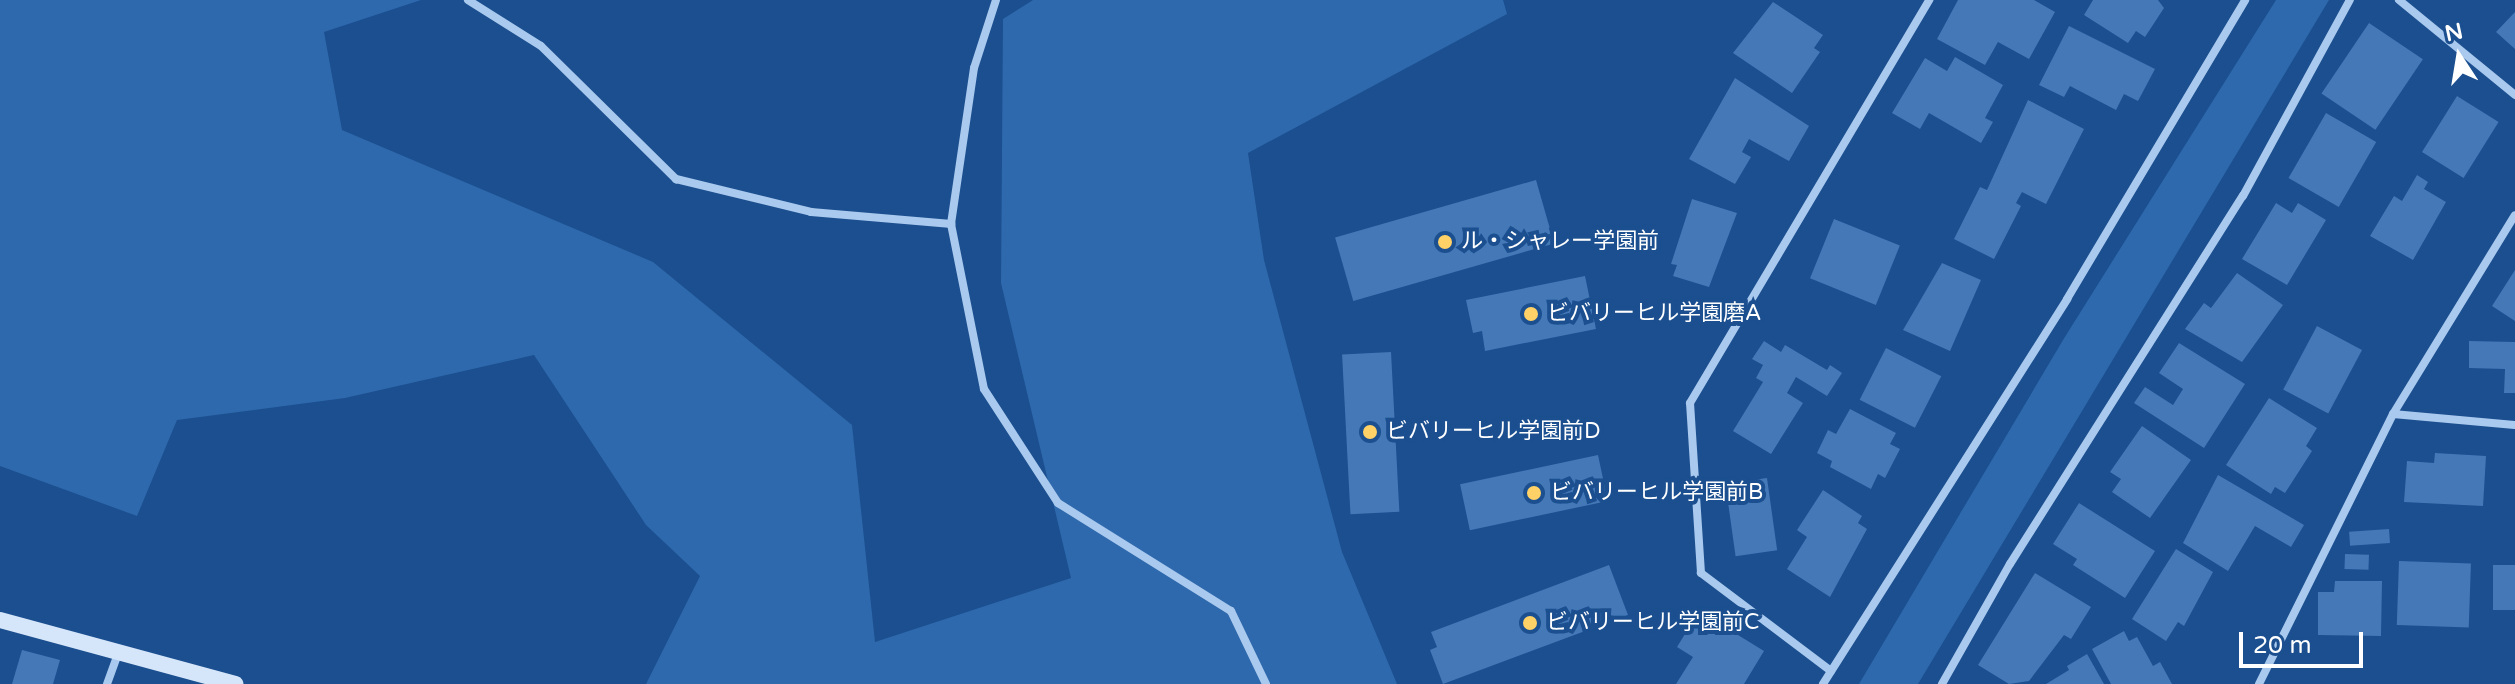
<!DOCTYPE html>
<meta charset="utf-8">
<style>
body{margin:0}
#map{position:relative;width:2515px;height:684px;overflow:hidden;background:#1b4f8f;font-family:"Varela Round","Noto Sans JP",sans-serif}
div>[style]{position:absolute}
.green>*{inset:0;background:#2e69ad}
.building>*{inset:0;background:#4478b7;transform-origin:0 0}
.street>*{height:8px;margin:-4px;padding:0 4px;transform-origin:4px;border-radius:4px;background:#a9c9ee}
.secondary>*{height:16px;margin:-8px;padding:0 8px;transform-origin:8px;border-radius:8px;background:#d6e6fa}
.dots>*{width:22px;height:22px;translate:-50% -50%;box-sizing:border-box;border:4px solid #1b4f8f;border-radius:50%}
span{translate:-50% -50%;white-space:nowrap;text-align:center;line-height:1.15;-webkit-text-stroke:8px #1b4f8f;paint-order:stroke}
.poi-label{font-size:22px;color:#fff}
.left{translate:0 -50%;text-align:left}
.north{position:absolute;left:2419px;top:16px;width:80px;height:80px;-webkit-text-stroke:6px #1b4f8f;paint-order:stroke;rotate:348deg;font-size:22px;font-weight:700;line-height:32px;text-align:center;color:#fff}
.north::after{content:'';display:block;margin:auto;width:28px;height:36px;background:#fff;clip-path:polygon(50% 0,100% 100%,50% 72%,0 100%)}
.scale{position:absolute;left:2239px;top:632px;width:124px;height:36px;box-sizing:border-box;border:4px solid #fff;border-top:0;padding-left:10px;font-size:24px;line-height:28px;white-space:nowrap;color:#fff;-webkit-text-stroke:6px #1b4f8f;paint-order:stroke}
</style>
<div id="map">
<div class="green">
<i style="clip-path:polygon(0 0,421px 0,324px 32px,342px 130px,653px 262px,852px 425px,875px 642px,1071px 578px,1001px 283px,1003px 19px,1033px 0,1503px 0,1507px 14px,1248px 153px,1264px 260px,1342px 552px,1397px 684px,646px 684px,700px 576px,646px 525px,534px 355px,345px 398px,177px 420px,137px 516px,0 466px)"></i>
<i style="clip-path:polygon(2276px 0,2329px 0,1918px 684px,1859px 684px,2063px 340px)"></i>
</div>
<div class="building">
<i style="clip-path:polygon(1958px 0,2034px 0,2055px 12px,2029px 59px,1998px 42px,1985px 65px,1937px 39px)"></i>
<i style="clip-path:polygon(2093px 0,2158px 0,2164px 8px,2145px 37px,2136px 31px,2128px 43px,2084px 15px)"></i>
<i style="clip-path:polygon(1773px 2px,1823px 35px,1814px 48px,1820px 52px,1792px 93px,1733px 53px)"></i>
<i style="clip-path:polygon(2515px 12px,2515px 49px,2496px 32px)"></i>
<i style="left:2369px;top:23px;width:65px;height:85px;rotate:34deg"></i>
<i style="clip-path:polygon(2069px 26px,2155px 69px,2138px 101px,2124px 94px,2116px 110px,2070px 86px,2064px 97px,2039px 85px)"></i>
<i style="clip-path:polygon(1955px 57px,2003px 85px,1985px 118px,1993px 122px,1981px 143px,1929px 113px,1920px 129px,1892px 113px,1925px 58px,1947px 71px)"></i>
<i style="clip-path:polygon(1735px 78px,1809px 126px,1789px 161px,1749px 139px,1742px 152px,1751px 157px,1735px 184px,1689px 159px)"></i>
<i style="left:2457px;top:96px;width:49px;height:66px;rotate:32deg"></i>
<i style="clip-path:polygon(2028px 100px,2084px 129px,2046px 204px,2022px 192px,2016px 203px,2021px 206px,1994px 259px,1954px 239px,1980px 187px,1987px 190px)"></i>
<i style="left:2326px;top:113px;width:58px;height:75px;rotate:30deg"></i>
<i style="clip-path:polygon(2417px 175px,2428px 182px,2424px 189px,2446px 202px,2413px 260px,2370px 236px,2394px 196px,2402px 201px)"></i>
<i style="left:1536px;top:180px;width:66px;height:209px;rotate:74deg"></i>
<i style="clip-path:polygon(1692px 199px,1737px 213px,1709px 287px,1673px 276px,1677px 265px,1671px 264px)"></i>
<i style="clip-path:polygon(2276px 203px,2292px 213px,2298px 203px,2326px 220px,2287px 285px,2242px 259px)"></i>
<i style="left:1834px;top:219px;width:71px;height:64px;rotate:22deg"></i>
<i style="clip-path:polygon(1942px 263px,1981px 280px,1950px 351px,1903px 330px)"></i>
<i style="clip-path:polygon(2515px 270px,2515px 321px,2492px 306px)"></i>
<i style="clip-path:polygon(2237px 273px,2283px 305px,2242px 362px,2185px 329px,2204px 303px,2211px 308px)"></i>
<i style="clip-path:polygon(1585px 276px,1596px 329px,1485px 351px,1482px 331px,1473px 333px,1466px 300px)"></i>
<i style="left:2317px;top:326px;width:51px;height:72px;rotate:28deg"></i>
<i style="clip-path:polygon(1764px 341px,1781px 352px,1785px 345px,1827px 370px,1830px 365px,1842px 373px,1827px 396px,1796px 377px,1787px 393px,1803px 403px,1771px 454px,1733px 431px,1763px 382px,1756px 378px,1763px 365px,1752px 359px)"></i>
<i style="clip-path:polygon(2469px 341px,2515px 342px,2515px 393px,2504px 393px,2505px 369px,2469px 368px)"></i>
<i style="clip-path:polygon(2179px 343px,2245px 384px,2204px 448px,2134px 403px,2145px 387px,2173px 405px,2183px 389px,2159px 373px)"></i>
<i style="left:1886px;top:348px;width:62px;height:58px;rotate:27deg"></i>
<i style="left:1391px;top:352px;width:160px;height:49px;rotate:87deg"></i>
<i style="clip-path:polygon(2269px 398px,2317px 428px,2306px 446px,2312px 451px,2285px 493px,2275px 487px,2271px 494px,2226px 465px)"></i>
<i style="clip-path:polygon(1850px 409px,1896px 433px,1890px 444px,1900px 449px,1885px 478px,1878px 474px,1871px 489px,1830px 467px,1832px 461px,1817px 453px,1828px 430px,1836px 434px)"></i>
<i style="clip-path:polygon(2142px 426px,2191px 460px,2150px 518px,2112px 492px,2121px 479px,2110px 472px)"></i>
<i style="clip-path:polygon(2435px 453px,2486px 456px,2483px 506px,2404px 502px,2407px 461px,2434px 463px)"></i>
<i style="left:1598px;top:455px;width:47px;height:141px;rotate:78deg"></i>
<i style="clip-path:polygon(2218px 475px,2304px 525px,2291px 547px,2255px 526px,2228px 571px,2183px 543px)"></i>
<i style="left:1767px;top:478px;width:73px;height:42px;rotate:82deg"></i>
<i style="clip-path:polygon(1823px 490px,1862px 516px,1858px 523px,1867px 529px,1830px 597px,1787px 569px,1807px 537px,1797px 530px)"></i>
<i style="clip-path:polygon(2079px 503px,2155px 551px,2125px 598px,2073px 565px,2077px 559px,2053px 544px)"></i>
<i style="left:2389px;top:529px;width:14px;height:40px;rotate:86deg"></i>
<i style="clip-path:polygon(2176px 549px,2213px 572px,2184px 626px,2178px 622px,2166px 641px,2132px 619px)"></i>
<i style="left:2345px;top:554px;width:24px;height:15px;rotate:2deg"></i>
<i style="left:2399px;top:561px;width:72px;height:64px;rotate:2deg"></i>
<i style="clip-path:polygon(1609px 565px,1628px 615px,1443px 684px,1430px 650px,1437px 647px,1431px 632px)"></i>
<i style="left:2493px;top:565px;width:22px;height:45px"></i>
<i style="clip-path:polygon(2035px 573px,2091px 607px,2071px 639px,2064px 635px,2029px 681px,2009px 684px,1978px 665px)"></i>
<i style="clip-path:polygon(2335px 581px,2382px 581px,2381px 636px,2318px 635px,2318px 592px,2334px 592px)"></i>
<i style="clip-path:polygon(1699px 611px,1764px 651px,1744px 684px,1676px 684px,1693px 657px,1677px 647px)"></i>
<i style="clip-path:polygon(2124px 631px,2129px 641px,2137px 637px,2153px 666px,2160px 662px,2172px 684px,2111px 684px,2092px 649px)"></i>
<i style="clip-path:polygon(22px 650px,60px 660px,53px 684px,12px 684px)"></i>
<i style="clip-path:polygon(2087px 654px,2104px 684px,2046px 684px,2069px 670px,2067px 666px)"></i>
</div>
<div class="street">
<i style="left:468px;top:0;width:86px;rotate:32.2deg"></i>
<i style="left:541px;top:46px;width:190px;rotate:44.6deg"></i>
<i style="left:676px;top:179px;width:139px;rotate:13.7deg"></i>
<i style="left:811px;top:212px;width:141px;rotate:4.9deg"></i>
<i style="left:996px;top:0;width:71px;rotate:107.9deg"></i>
<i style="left:974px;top:68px;width:158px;rotate:98.4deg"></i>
<i style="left:951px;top:224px;width:168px;rotate:78.7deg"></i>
<i style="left:984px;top:389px;width:136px;rotate:57deg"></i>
<i style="left:1058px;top:503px;width:204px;rotate:32deg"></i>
<i style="left:1231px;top:611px;width:81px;rotate:64.4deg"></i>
<i style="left:2399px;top:0;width:150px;rotate:39.3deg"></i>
<i style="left:2393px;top:414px;width:122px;rotate:5.2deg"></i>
<i style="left:1831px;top:671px;width:163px;rotate:-143deg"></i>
<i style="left:1701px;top:573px;width:170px;rotate:-93.7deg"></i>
<i style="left:1690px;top:403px;width:469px;rotate:-59.3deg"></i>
<i style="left:107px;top:684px;width:32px;rotate:-70deg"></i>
<i style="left:1823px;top:684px;width:456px;rotate:-57.6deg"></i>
<i style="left:2067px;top:299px;width:348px;rotate:-59.2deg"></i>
<i style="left:1942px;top:684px;width:138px;rotate:-60.5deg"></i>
<i style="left:2010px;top:564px;width:436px;rotate:-57.7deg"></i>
<i style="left:2243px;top:196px;width:223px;rotate:-61.4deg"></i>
<i style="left:2259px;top:684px;width:301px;rotate:-63.6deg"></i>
<i style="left:2393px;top:414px;width:233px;rotate:-58.5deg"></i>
</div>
<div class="secondary">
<i style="left:0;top:620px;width:244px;rotate:15.2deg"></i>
</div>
<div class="dots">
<i style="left:1445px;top:242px;background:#ffd166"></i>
<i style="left:1531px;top:314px;background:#ffd166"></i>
<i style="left:1370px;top:432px;background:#ffd166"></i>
<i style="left:1534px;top:493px;background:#ffd166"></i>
<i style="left:1530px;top:623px;background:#ffd166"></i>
</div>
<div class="poi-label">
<span class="left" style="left:1461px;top:242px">ル・シャレー学園前</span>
<span class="left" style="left:1547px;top:314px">ビバリーヒル学園磨A</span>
<span class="left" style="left:1386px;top:432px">ビバリーヒル学園前D</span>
<span class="left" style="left:1550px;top:493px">ビバリーヒル学園前B</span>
<span class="left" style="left:1546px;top:623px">ビバリーヒル学園前C</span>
</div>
<div class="north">N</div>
<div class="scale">20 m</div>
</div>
